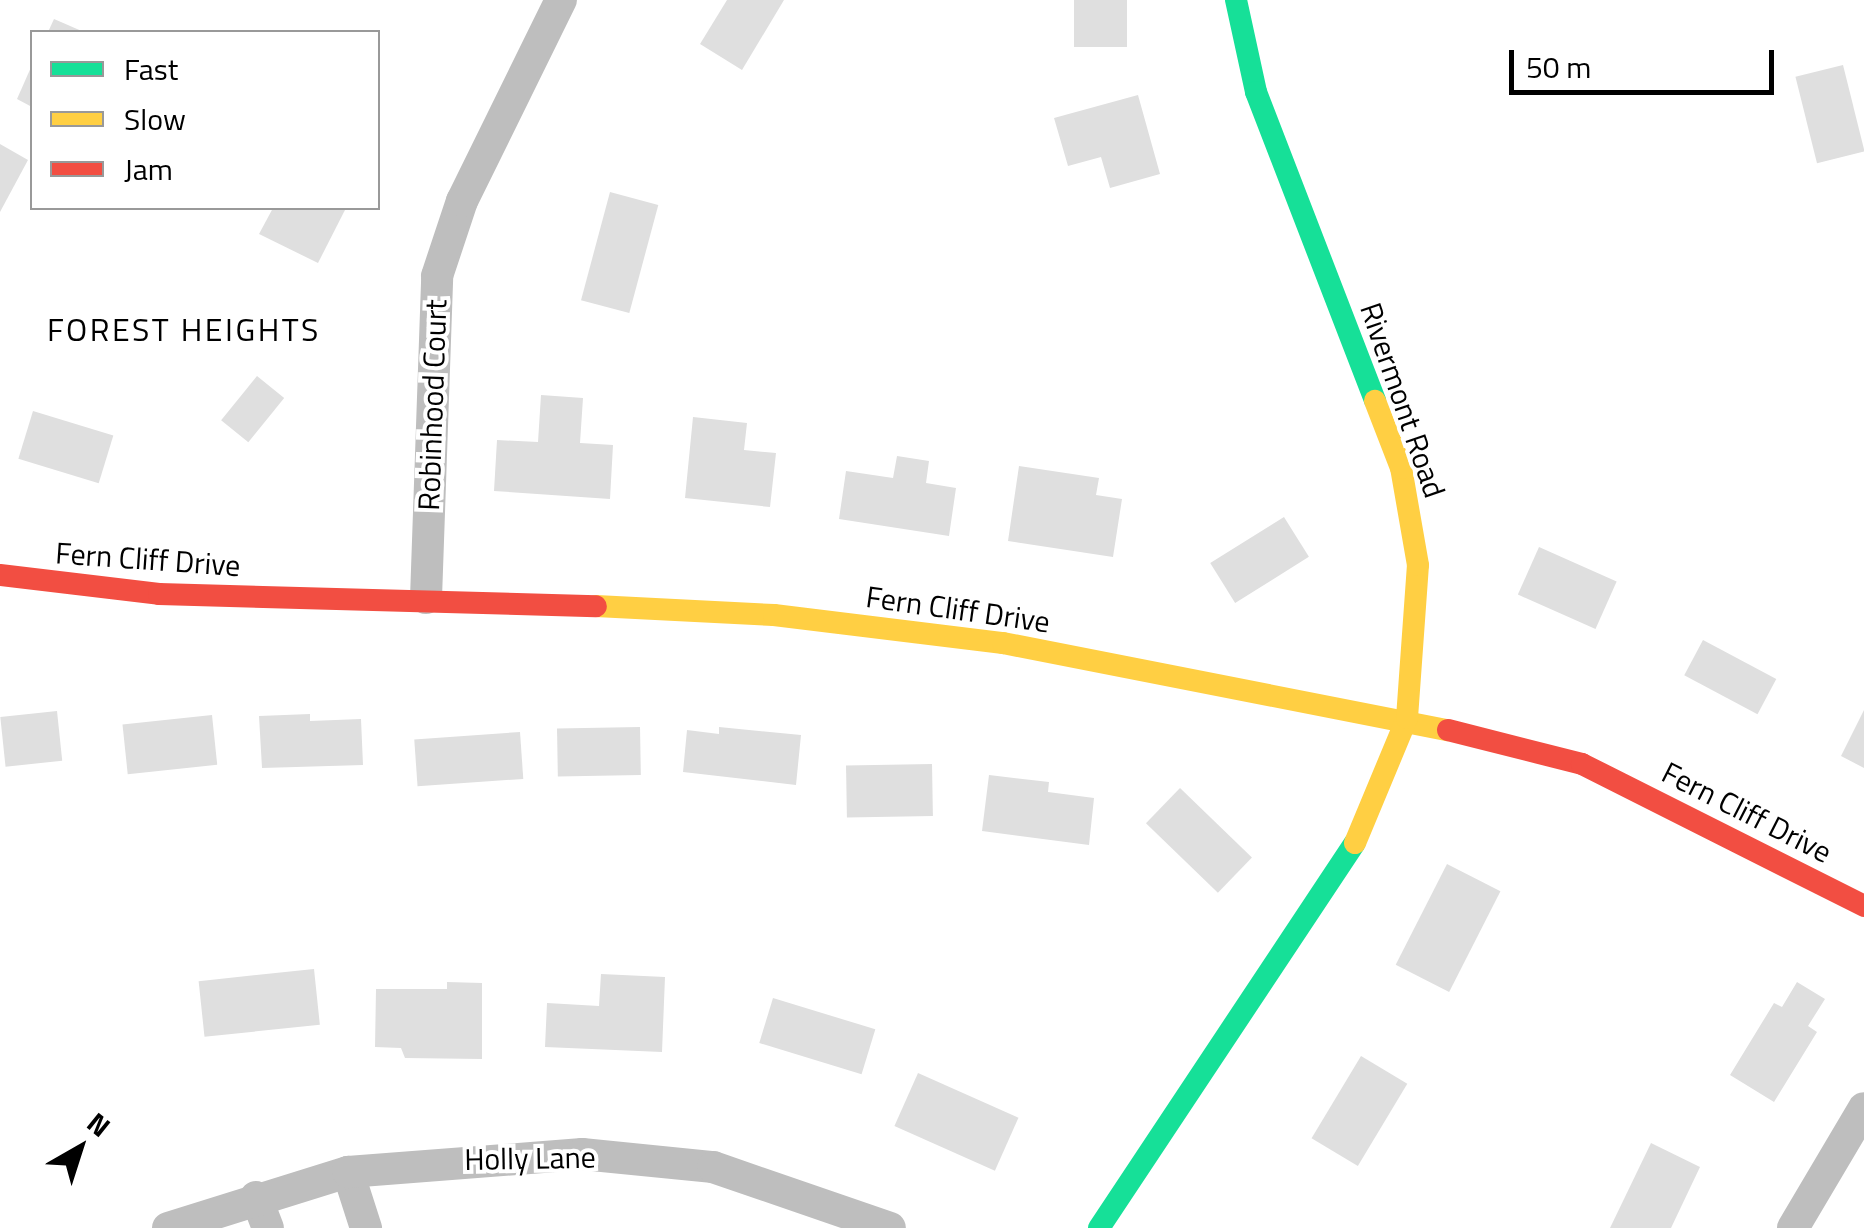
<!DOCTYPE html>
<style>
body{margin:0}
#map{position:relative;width:1864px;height:1228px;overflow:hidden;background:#fff;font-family:"Titillium Web",sans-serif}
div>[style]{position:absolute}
.building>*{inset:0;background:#dfdfdf;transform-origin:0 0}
.street>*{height:32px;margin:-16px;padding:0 16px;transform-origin:16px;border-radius:16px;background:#bebebe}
.fast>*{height:22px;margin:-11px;padding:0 11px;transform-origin:11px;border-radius:11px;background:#16e098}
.slow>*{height:22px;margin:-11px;padding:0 11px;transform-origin:11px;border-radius:11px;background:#ffcf43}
.jam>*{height:22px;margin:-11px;padding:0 11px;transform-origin:11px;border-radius:11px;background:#f24e42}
span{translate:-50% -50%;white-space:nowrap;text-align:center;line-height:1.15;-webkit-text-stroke:8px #fff;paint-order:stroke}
.street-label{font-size:30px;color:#000}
.neighbourhood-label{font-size:32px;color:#000;letter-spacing:2.5px}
.legend{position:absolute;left:30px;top:30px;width:350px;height:180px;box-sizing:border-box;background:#fff;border:2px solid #999;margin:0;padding:12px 18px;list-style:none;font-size:30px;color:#000}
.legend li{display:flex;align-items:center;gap:20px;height:50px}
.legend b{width:50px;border:2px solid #999}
.north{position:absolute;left:30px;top:1098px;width:100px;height:100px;-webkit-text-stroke:8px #fff;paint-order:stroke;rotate:39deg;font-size:28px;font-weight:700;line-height:40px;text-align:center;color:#000}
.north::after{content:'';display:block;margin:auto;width:35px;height:45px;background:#000;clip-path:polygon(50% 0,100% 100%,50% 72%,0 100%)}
.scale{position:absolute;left:1509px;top:50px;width:265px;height:45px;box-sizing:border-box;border:5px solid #000;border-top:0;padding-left:12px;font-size:30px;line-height:35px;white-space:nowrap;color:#000;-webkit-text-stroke:8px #fff;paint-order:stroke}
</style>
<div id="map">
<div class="building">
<i style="clip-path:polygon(727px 0,784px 0,742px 70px,700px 44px)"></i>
<i style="left:1074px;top:0;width:53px;height:47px"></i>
<i style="clip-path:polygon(54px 19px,84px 32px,48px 32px)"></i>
<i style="clip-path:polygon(32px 65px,32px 107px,17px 99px)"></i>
<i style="left:1843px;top:65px;width:89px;height:49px;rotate:76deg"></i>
<i style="clip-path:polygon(1138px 95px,1160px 174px,1110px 188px,1101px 157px,1068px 166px,1054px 118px)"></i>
<i style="clip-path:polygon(0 144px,28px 160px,0 212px)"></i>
<i style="left:610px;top:192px;width:50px;height:112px;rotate:15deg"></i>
<i style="clip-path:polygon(273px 208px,346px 208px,318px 263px,259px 234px)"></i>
<i style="left:257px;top:376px;width:35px;height:57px;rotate:39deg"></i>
<i style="clip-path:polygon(541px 395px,583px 398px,580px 443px,613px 445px,610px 499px,494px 491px,497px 440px,538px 442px)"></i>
<i style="left:33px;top:411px;width:84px;height:50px;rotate:17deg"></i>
<i style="clip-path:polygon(693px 417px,747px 423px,744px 450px,776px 453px,770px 507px,685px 498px)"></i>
<i style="clip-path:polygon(897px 456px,929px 461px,926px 483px,956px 488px,949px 536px,839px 519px,846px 471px,893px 478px)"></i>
<i style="clip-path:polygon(1019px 466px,1099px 478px,1096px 495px,1122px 499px,1113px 557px,1008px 541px)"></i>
<i style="left:1284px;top:517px;width:47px;height:87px;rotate:58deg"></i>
<i style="left:1539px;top:547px;width:85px;height:52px;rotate:24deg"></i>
<i style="left:1703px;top:640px;width:83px;height:40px;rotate:28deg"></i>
<i style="clip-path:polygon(1864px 710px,1864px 768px,1841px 756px)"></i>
<i style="left:57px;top:711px;width:50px;height:57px;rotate:84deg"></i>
<i style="clip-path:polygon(310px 714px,310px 721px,361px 719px,363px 765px,262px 768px,259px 716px)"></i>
<i style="left:212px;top:715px;width:50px;height:90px;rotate:84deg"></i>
<i style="left:640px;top:727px;width:48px;height:83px;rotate:89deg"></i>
<i style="clip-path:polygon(719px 727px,801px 735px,796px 785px,683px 772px,687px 730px,719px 734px)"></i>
<i style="left:520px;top:732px;width:47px;height:106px;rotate:86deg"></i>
<i style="left:932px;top:764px;width:52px;height:86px;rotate:89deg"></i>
<i style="clip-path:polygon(989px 775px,1049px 782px,1048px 792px,1094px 798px,1089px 845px,982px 831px)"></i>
<i style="left:1180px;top:788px;width:100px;height:49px;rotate:44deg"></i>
<i style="left:1447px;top:864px;width:60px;height:113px;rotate:27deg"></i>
<i style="left:314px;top:969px;width:56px;height:116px;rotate:84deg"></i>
<i style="clip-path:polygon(601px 974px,665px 977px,662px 1052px,545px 1047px,547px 1003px,599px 1006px)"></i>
<i style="clip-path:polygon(447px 982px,482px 983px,482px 1059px,405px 1058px,401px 1048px,375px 1047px,376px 989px,447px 989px)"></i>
<i style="clip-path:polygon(1797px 982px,1825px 999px,1808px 1026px,1817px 1032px,1774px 1102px,1730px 1075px,1774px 1003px,1782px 1007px)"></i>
<i style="left:773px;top:998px;width:107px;height:47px;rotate:17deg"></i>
<i style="left:1361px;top:1056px;width:54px;height:96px;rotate:31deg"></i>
<i style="left:918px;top:1073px;width:110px;height:58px;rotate:24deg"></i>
<i style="clip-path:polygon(1651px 1143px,1700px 1167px,1671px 1228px,1610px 1228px)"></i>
</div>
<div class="street">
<i style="left:426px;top:598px;width:322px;rotate:-88deg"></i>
<i style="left:437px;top:276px;width:79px;rotate:-71.6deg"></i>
<i style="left:462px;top:201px;width:224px;rotate:-63.8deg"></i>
<i style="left:348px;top:1172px;width:59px;rotate:72.2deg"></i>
<i style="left:256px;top:1197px;width:33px;rotate:69deg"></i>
<i style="left:168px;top:1228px;width:189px;rotate:-17.3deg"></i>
<i style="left:348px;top:1172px;width:235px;rotate:-4.4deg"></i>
<i style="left:582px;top:1154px;width:132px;rotate:5.7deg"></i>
<i style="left:713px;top:1167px;width:187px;rotate:19deg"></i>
<i style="left:1793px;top:1228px;width:139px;rotate:-59.4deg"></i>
</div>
<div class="fast">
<i style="left:1236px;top:0;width:94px;rotate:77.7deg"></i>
<i style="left:1256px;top:92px;width:331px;rotate:68.9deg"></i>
<i style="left:1099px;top:1228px;width:462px;rotate:-56.4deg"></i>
</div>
<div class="slow">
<i style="left:596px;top:606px;width:178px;rotate:2.9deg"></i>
<i style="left:774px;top:615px;width:231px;rotate:7deg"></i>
<i style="left:1003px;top:643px;width:453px;rotate:11.1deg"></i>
<i style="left:1355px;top:843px;width:135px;rotate:-67.4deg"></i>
<i style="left:1407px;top:718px;width:153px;rotate:-85.9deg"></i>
<i style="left:1418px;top:565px;width:98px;rotate:-99.9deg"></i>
<i style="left:1401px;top:468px;width:72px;rotate:-111.2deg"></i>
</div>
<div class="jam">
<i style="left:0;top:575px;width:160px;rotate:6.8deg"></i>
<i style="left:159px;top:594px;width:437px;rotate:1.6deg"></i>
<i style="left:1448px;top:730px;width:138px;rotate:14.2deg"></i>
<i style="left:1582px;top:764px;width:316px;rotate:26.7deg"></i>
</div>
<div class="street-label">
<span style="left:1403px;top:400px;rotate:71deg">Rivermont Road</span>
<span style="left:432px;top:405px;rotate:-88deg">Robinhood Court</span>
<span style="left:148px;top:559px;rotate:4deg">Fern Cliff Drive</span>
<span style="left:958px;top:609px;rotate:8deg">Fern Cliff Drive</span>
<span style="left:1747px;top:812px;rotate:27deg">Fern Cliff Drive</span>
<span style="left:530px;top:1158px;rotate:-1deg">Holly Lane</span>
</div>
<div class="neighbourhood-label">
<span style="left:184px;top:329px">FOREST HEIGHTS</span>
</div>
<ul class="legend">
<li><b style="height:12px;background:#16e098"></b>Fast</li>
<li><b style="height:12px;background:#ffcf43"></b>Slow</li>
<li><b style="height:12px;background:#f24e42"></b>Jam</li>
</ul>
<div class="north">N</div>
<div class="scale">50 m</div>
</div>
